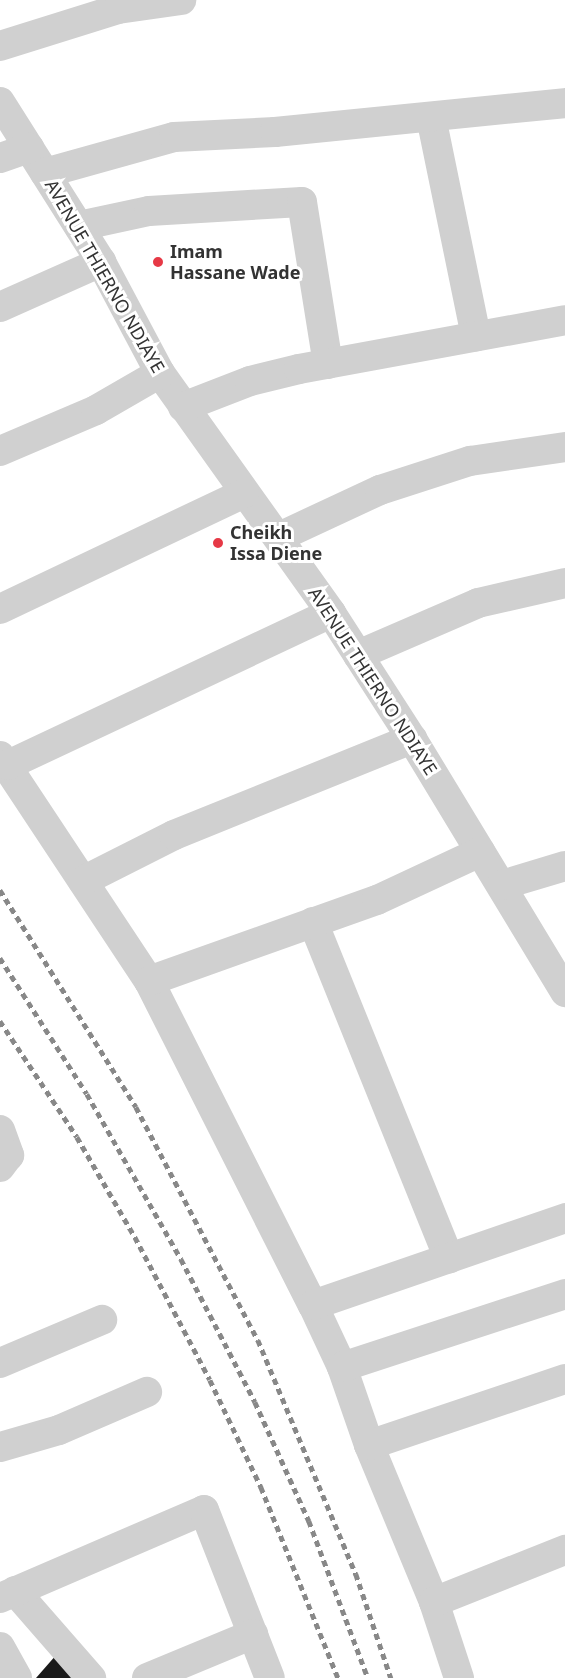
<!DOCTYPE html>
<style>
body{margin:0}
#map{position:relative;width:565px;height:1678px;overflow:hidden;background:#fff;font-family:"Noto Sans",sans-serif}
div>[style]{position:absolute}
.building>*{inset:0;background:#1a1a1a}
.minor>*{height:30px;margin:-15px;padding:0 15px;transform-origin:15px;border-radius:15px;background:#d0d0d0}
.rail>*{height:4.5px;margin-top:-2.25px;transform-origin:0;background:repeating-linear-gradient(90deg,#888 0 6px,transparent 0 10.5px)}
.dots>*{width:16px;height:16px;translate:-50% -50%;box-sizing:border-box;border:3px solid #fff;border-radius:50%}
span{translate:-50% -50%;white-space:nowrap;text-align:center;line-height:1.15;-webkit-text-stroke:6px #fff;paint-order:stroke}
.poi-label{font-size:18px;color:#333;font-weight:700}
.left{translate:0 -50%;text-align:left}
.street-label{font-size:18px;color:#333}
</style>
<div id="map">
<div class="building">
<i style="clip-path:polygon(57px 1654px,78px 1678px,36px 1678px)"></i>
</div>
<div class="minor">
<i style="left:0;top:46px;width:124px;rotate:-17.4deg"></i>
<i style="left:118px;top:9px;width:64px;rotate:-8.1deg"></i>
<i style="left:0;top:102px;width:189px;rotate:57.7deg"></i>
<i style="left:101px;top:262px;width:126px;rotate:62deg"></i>
<i style="left:160px;top:373px;width:295px;rotate:54.5deg"></i>
<i style="left:331px;top:613px;width:150px;rotate:57.3deg"></i>
<i style="left:412px;top:739px;width:296px;rotate:58.8deg"></i>
<i style="left:431px;top:117px;width:224px;rotate:78.4deg"></i>
<i style="left:0;top:158px;width:31px;rotate:-19deg"></i>
<i style="left:45px;top:173px;width:134px;rotate:-15.6deg"></i>
<i style="left:174px;top:137px;width:101px;rotate:-2.8deg"></i>
<i style="left:275px;top:132px;width:291px;rotate:-5.7deg"></i>
<i style="left:79px;top:226px;width:72px;rotate:-12.1deg"></i>
<i style="left:149px;top:211px;width:153px;rotate:-3.4deg"></i>
<i style="left:302px;top:202px;width:164px;rotate:80.9deg"></i>
<i style="left:0;top:307px;width:111px;rotate:-24deg"></i>
<i style="left:183px;top:407px;width:72px;rotate:-21.2deg"></i>
<i style="left:250px;top:381px;width:50px;rotate:-13.8deg"></i>
<i style="left:299px;top:369px;width:270px;rotate:-10.4deg"></i>
<i style="left:0;top:451px;width:104px;rotate:-23.1deg"></i>
<i style="left:96px;top:410px;width:74px;rotate:-30deg"></i>
<i style="left:279px;top:537px;width:111px;rotate:-25deg"></i>
<i style="left:380px;top:490px;width:95px;rotate:-17.9deg"></i>
<i style="left:470px;top:461px;width:96px;rotate:-8.4deg"></i>
<i style="left:0;top:609px;width:270px;rotate:-25.4deg"></i>
<i style="left:358px;top:655px;width:131px;rotate:-23.4deg"></i>
<i style="left:478px;top:603px;width:89px;rotate:-12.9deg"></i>
<i style="left:0;top:756px;width:270px;rotate:56.5deg"></i>
<i style="left:149px;top:981px;width:363px;rotate:63.2deg"></i>
<i style="left:313px;top:1305px;width:68px;rotate:64.9deg"></i>
<i style="left:342px;top:1367px;width:83px;rotate:70.9deg"></i>
<i style="left:369px;top:1445px;width:170px;rotate:67.5deg"></i>
<i style="left:434px;top:1602px;width:80px;rotate:71.8deg"></i>
<i style="left:8px;top:765px;width:357px;rotate:-25.2deg"></i>
<i style="left:83px;top:881px;width:102px;rotate:-26.8deg"></i>
<i style="left:174px;top:835px;width:257px;rotate:-22deg"></i>
<i style="left:502px;top:885px;width:66px;rotate:-16.8deg"></i>
<i style="left:313px;top:922px;width:363px;rotate:68deg"></i>
<i style="left:149px;top:981px;width:242px;rotate:-19.6deg"></i>
<i style="left:377px;top:900px;width:114px;rotate:-25deg"></i>
<i style="left:0;top:1130px;width:27px;rotate:70deg"></i>
<i style="left:9px;top:1155px;width:15px;rotate:127deg"></i>
<i style="left:313px;top:1305px;width:267px;rotate:-19deg"></i>
<i style="left:0;top:1363px;width:111px;rotate:-22.9deg"></i>
<i style="left:342px;top:1367px;width:235px;rotate:-18.1deg"></i>
<i style="left:369px;top:1445px;width:207px;rotate:-18.6deg"></i>
<i style="left:0;top:1447px;width:61px;rotate:-16.1deg"></i>
<i style="left:59px;top:1430px;width:96px;rotate:-23.4deg"></i>
<i style="left:15px;top:1591px;width:116px;rotate:48.9deg"></i>
<i style="left:0;top:1598px;width:222px;rotate:-23.3deg"></i>
<i style="left:204px;top:1510px;width:180px;rotate:68.6deg"></i>
<i style="left:434px;top:1602px;width:141px;rotate:-21.7deg"></i>
<i style="left:0;top:1647px;width:35px;rotate:61deg"></i>
<i style="left:147px;top:1678px;width:115px;rotate:-22.5deg"></i>
</div>
<div class="rail">
<i style="left:0;top:890px;width:256px;rotate:57.9deg"></i>
<i style="left:136px;top:1107px;width:263px;rotate:62.4deg"></i>
<i style="left:258px;top:1340px;width:254px;rotate:67.3deg"></i>
<i style="left:356px;top:1574px;width:110px;rotate:71.4deg"></i>
<i style="left:0;top:958px;width:161px;rotate:57.4deg"></i>
<i style="left:87px;top:1094px;width:190px;rotate:60.3deg"></i>
<i style="left:181px;top:1259px;width:161px;rotate:62.6deg"></i>
<i style="left:255px;top:1402px;width:131px;rotate:65.6deg"></i>
<i style="left:309px;top:1521px;width:168px;rotate:69.4deg"></i>
<i style="left:0;top:1021px;width:139px;rotate:56.4deg"></i>
<i style="left:77px;top:1137px;width:116px;rotate:59.9deg"></i>
<i style="left:135px;top:1237px;width:161px;rotate:62.3deg"></i>
<i style="left:210px;top:1380px;width:119px;rotate:64.5deg"></i>
<i style="left:261px;top:1487px;width:206px;rotate:68deg"></i>
</div>
<div class="dots">
<i style="left:158px;top:262px;background:#e63946"></i>
<i style="left:218px;top:543px;background:#e63946"></i>
</div>
<div class="poi-label">
<span class="left" style="left:170px;top:262px">Imam<br>Hassane Wade</span>
<span class="left" style="left:230px;top:543px">Cheikh<br>Issa Diene</span>
</div>
<div class="street-label">
<span style="left:105px;top:276px;rotate:60deg">AVENUE THIERNO NDIAYE</span>
<span style="left:373px;top:681px;rotate:57deg">AVENUE THIERNO NDIAYE</span>
</div>
</div>
